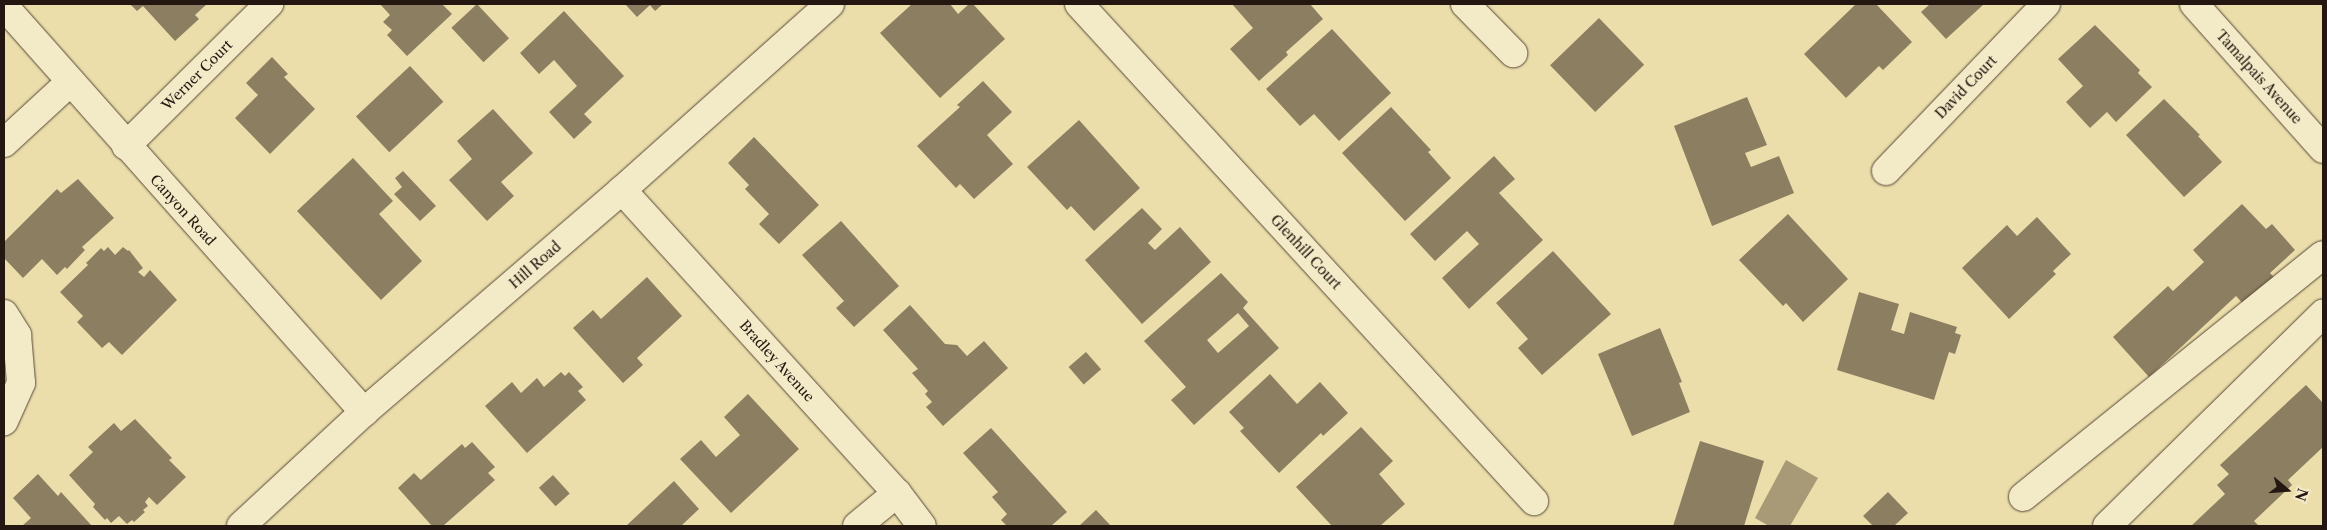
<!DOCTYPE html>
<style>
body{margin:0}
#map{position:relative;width:2327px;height:530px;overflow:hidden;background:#ecdeab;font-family:"Libre Caslon Text",serif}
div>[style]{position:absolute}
.water>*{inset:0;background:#a89a76}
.building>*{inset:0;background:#8c7e61;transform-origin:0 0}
.roads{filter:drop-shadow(0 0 1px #564837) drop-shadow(0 0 1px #564837)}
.minor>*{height:28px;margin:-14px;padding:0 14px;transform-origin:14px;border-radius:14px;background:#f3eac8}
span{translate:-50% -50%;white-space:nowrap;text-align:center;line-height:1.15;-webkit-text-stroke:4.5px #f3eac8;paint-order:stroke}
.street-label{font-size:14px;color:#241610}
.frame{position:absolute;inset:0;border:5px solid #241610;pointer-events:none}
.north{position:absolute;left:2262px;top:465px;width:50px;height:50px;-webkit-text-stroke:4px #f3eac8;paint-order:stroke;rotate:108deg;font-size:14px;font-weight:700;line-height:20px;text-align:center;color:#241610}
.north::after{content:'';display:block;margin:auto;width:18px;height:22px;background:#241610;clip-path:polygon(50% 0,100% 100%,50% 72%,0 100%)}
</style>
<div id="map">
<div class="water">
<i style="clip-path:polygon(1786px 460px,1818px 478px,1790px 526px,1769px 526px,1755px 518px)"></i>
</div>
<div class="building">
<i style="clip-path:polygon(130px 4px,207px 4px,195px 15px,199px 19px,175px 41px,143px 6px,137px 11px)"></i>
<i style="clip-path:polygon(380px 4px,442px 4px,452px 14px,407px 56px,387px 35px,392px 30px,383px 22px,390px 15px)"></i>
<i style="left:477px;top:4px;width:47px;height:35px;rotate:47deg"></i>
<i style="clip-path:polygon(625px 4px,663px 4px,655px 11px,650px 5px,637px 17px)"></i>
<i style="clip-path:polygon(912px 4px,950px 4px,958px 14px,969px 4px,973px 4px,1005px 39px,940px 98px,880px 33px)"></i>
<i style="clip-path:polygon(1232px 4px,1310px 4px,1323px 19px,1286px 52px,1288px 55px,1259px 81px,1230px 49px,1253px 28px)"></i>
<i style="clip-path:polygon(1856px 4px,1876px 4px,1912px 42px,1883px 70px,1879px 66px,1846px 98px,1804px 54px)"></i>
<i style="clip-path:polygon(1930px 4px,1984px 4px,1946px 39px,1921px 12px)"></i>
<i style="clip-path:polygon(564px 11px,624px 76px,584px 114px,592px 122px,574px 139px,549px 112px,577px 86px,554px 60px,539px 74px,520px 53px)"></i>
<i style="left:1599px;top:18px;width:65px;height:68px;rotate:46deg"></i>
<i style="clip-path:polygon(2095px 25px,2140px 70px,2138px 73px,2152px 87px,2116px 122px,2107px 112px,2090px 128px,2066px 102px,2083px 86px,2058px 59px)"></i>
<i style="clip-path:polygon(1332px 29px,1391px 93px,1339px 141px,1314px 114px,1300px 126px,1266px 89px)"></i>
<i style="clip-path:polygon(272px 57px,288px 74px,284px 77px,315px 109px,270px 154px,235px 118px,258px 95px,246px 83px)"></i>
<i style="left:410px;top:66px;width:49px;height:74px;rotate:47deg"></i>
<i style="clip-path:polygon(983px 81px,1012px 112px,987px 135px,1013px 164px,974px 199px,960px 184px,956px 188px,917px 146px,960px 107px,957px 105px)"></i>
<i style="clip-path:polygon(1747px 97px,1767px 145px,1745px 153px,1751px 167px,1779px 156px,1794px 193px,1712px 226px,1674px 126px)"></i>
<i style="clip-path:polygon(2164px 99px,2200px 135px,2198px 136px,2222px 162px,2184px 197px,2126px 135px)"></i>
<i style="clip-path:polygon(1391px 107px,1431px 150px,1428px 152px,1451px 178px,1405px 221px,1342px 153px)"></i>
<i style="clip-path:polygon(493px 109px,533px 153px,501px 182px,514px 196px,487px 221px,449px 180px,472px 159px,457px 141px)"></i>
<i style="clip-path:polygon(1079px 120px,1140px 188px,1094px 231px,1071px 206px,1067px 210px,1027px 167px)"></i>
<i style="clip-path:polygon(754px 137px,819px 205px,779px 244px,759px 224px,769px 214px,745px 189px,749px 185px,728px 163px)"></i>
<i style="clip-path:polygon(1494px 156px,1515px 179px,1499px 193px,1543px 240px,1469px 309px,1442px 278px,1479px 244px,1467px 231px,1435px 261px,1410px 234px)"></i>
<i style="clip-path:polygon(353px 158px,393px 201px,379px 214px,422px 261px,381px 300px,297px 211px)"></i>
<i style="clip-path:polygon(403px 171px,436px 206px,420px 221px,394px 194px,402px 187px,395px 178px)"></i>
<i style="clip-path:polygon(78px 179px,114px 218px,82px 247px,85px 250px,67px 269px,65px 267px,57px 275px,42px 259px,23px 278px,4px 258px,4px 242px,57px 189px,61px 193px)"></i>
<i style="clip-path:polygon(2242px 204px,2266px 229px,2272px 224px,2295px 250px,2270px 273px,2276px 279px,2246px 307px,2236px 296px,2149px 377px,2113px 337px,2168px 286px,2173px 291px,2204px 262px,2193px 250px)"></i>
<i style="clip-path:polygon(1142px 208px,1162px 229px,1148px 243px,1155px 250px,1180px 227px,1211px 262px,1142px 324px,1085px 260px)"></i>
<i style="clip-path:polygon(1788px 214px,1848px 279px,1803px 322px,1786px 303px,1783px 306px,1739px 260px)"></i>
<i style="clip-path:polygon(2037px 217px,2071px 254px,2053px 271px,2056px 274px,2009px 319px,1962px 268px,2007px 225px,2017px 236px)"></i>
<i style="clip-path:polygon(841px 221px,899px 286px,854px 327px,836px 308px,844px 301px,802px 255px)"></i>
<i style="clip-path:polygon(108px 247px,115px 255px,123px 247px,128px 251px,129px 250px,143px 268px,138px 272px,144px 277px,150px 270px,177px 300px,122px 355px,109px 342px,102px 348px,77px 322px,83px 316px,60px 292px,88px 265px,86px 263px,101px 248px,104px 251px)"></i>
<i style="clip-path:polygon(1553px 251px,1611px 314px,1542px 375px,1518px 348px,1528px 339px,1496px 303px)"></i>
<i style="clip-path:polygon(evenodd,1221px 273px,1248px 302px,1243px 308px,1279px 348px,1194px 425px,1171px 400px,1186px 387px,1144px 341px,1221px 273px,1238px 313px,1249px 326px,1218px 353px,1207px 340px,1238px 313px)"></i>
<i style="clip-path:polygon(647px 277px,682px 316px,637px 358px,643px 365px,623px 383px,573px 328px,593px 310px,601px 319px)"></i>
<i style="clip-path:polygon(1859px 292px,1899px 304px,1891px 330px,1904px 334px,1910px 312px,1957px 327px,1955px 333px,1961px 335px,1955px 354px,1949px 352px,1934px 400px,1837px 370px)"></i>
<i style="clip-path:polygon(910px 305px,945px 344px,957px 345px,967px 356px,984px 341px,1008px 368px,943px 426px,926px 407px,932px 402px,925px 394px,928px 391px,912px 373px,918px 369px,883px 330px)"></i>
<i style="clip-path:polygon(1660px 328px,1682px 382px,1679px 383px,1690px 412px,1632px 436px,1598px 354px)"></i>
<i style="left:1086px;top:352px;width:23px;height:23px;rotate:49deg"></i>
<i style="clip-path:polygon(561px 372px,565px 376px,569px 372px,583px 387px,578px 391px,586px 400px,527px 453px,485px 406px,512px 382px,521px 393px,537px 378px,544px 387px)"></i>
<i style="clip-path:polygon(1270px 374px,1297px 404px,1320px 382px,1348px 413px,1323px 436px,1321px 433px,1279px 473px,1240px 431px,1244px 428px,1229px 412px)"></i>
<i style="clip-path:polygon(2306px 385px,2323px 403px,2323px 447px,2288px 480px,2292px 485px,2254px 521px,2259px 526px,2191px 526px,2225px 494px,2217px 485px,2229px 474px,2220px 465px)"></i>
<i style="clip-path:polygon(748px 394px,799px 449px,731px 513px,680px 459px,701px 440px,716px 457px,740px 435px,724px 417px)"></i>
<i style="clip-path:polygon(135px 419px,172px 458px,169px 460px,186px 477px,157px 505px,149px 497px,145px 502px,148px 506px,143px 510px,145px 512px,134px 522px,132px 520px,127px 524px,119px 516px,111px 523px,107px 518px,105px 520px,93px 507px,95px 504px,69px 475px,93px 452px,88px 447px,114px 423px,121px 431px)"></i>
<i style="clip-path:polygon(1361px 427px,1393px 461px,1379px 474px,1405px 504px,1380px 526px,1332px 526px,1296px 487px)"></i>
<i style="clip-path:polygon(991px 428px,1067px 512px,1051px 526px,1007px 526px,1001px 520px,1007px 514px,992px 497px,998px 492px,963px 453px)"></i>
<i style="clip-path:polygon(1700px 441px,1764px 461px,1744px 526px,1673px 526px)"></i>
<i style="clip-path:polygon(472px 442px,495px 467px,488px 473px,495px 480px,443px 526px,432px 526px,398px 488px,414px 473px,421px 480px,462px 444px,465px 448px)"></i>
<i style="clip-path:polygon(38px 474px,58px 496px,61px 492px,92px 526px,22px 526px,31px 518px,13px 498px)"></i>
<i style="left:553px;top:475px;width:25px;height:19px;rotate:48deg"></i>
<i style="clip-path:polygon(674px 481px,699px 509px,681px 526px,626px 526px)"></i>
<i style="clip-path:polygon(1888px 492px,1908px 513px,1894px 526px,1873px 526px,1863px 516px)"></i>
<i style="clip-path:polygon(1096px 510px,1111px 526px,1079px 526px)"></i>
</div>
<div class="roads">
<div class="minor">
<i style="left:1079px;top:4px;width:674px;rotate:47.53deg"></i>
<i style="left:1465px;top:4px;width:69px;rotate:45.6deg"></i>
<i style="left:2194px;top:4px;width:194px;rotate:48.3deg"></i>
<i style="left:4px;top:6px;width:543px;rotate:48.44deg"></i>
<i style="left:4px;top:143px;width:90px;rotate:-42.7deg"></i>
<i style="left:126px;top:146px;width:202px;rotate:-44.8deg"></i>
<i style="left:1886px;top:171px;width:231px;rotate:-46.2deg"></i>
<i style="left:622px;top:190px;width:409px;rotate:47.8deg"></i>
<i style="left:897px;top:493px;width:41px;rotate:52.9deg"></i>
<i style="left:4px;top:314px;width:25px;rotate:58deg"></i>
<i style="left:17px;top:335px;width:48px;rotate:85.2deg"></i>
<i style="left:21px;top:383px;width:42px;rotate:114.1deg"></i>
<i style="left:2023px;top:497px;width:385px;rotate:-38.9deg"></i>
<i style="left:241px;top:526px;width:168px;rotate:-42.8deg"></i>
<i style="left:364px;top:412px;width:340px;rotate:-40.7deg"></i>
<i style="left:622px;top:190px;width:279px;rotate:-41.8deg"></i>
<i style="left:857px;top:526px;width:52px;rotate:-39.5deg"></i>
<i style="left:2107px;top:526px;width:303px;rotate:-44.5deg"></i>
</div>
</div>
<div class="street-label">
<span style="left:197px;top:75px;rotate:-45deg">Werner Court</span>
<span style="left:2259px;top:77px;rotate:48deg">Tamalpais Avenue</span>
<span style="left:1966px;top:87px;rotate:-46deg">David Court</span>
<span style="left:183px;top:210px;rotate:48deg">Canyon Road</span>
<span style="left:1306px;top:252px;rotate:47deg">Glenhill Court</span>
<span style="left:535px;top:265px;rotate:-41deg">Hill Road</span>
<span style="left:777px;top:361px;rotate:48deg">Bradley Avenue</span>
</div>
<div class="frame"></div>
<div class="north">N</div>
</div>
